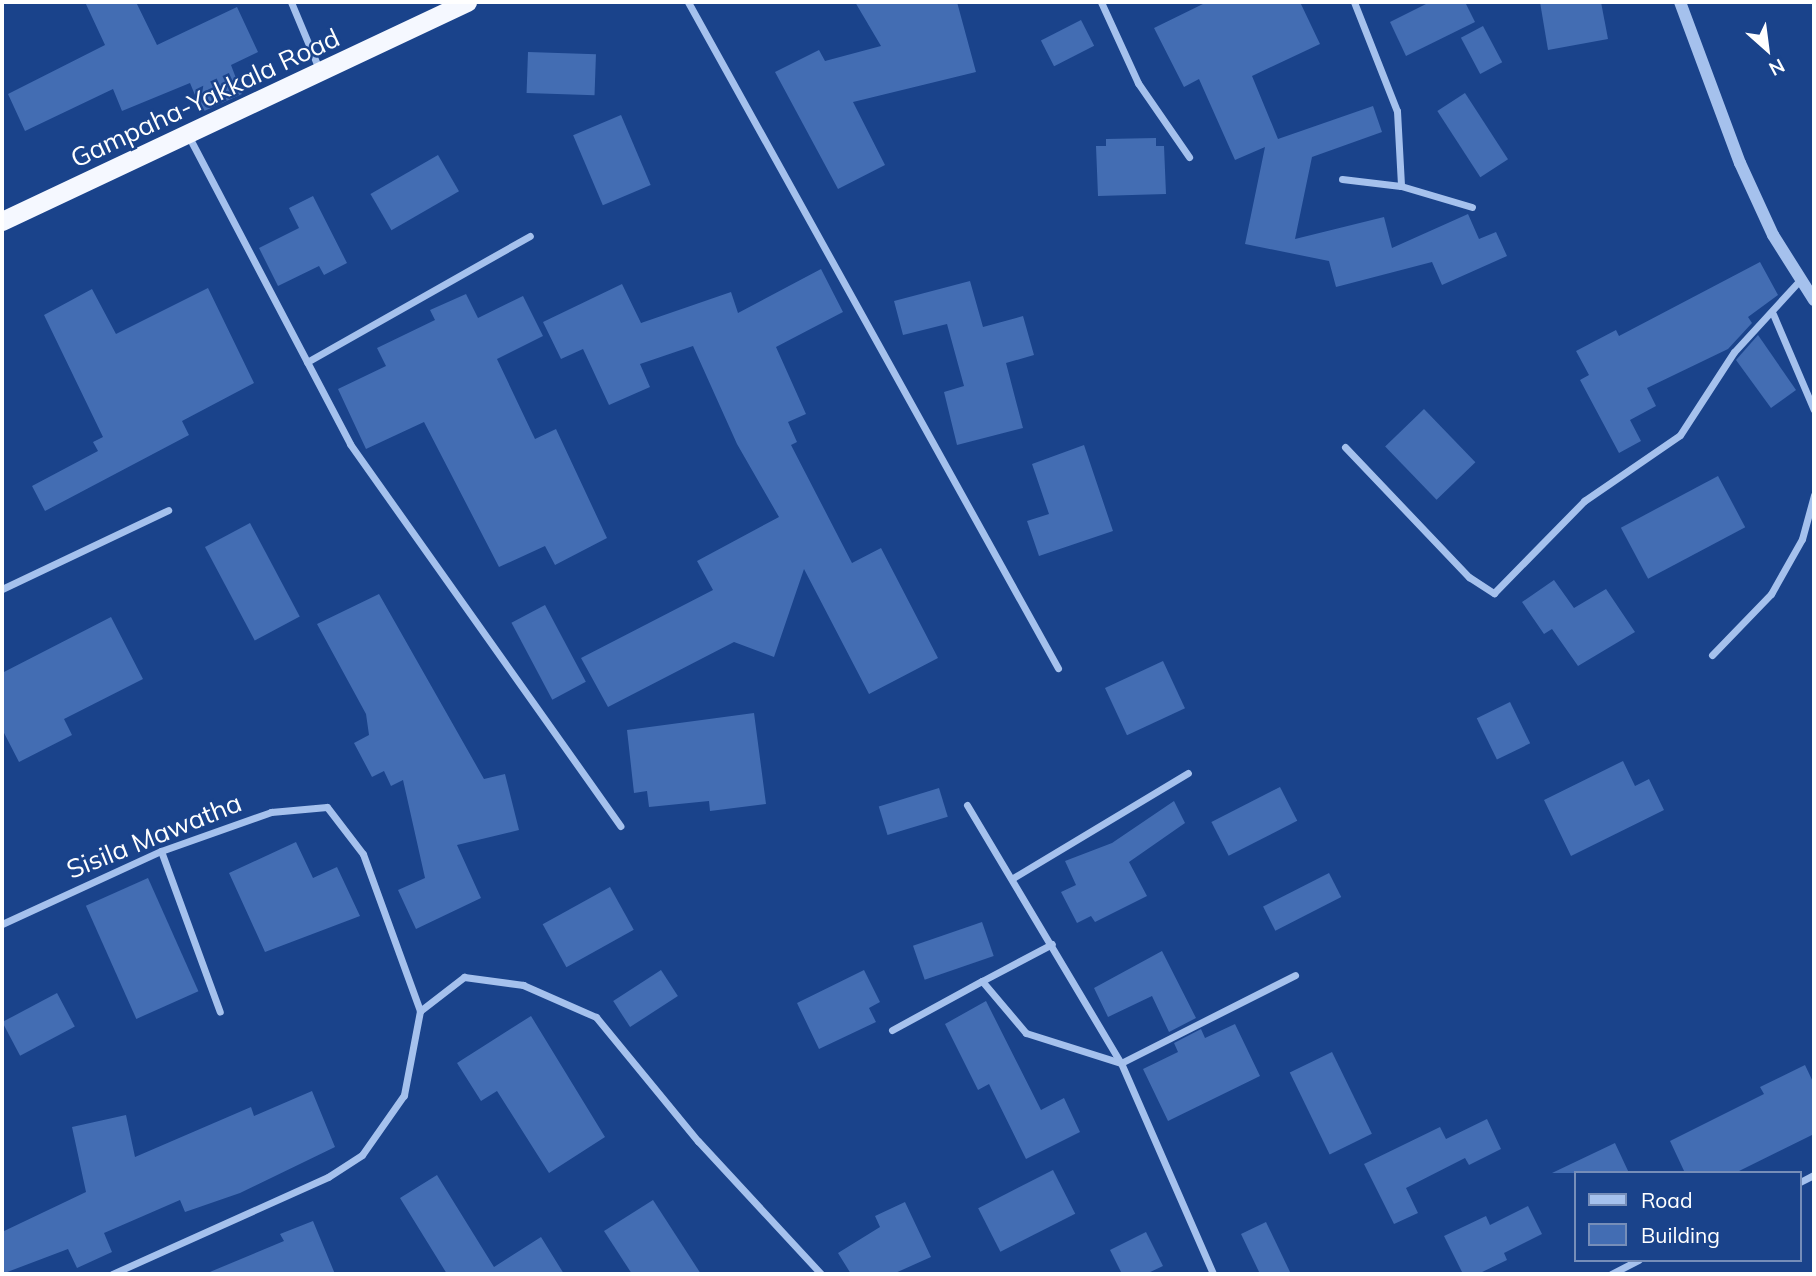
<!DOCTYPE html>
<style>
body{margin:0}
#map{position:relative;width:1816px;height:1276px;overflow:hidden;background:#1a438b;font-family:Mulish,sans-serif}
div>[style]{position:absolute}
.building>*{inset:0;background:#436db3;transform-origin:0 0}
.minor>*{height:7px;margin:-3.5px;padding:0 3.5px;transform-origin:3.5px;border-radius:3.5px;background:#a5c1ed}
.tertiary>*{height:12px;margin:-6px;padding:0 6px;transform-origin:6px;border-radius:6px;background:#a5c1ed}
.trunk>*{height:19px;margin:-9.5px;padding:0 9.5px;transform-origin:9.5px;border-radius:9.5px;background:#f5f8ff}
span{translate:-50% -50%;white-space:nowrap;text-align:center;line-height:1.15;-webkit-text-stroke:5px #1a438b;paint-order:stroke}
.street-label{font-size:26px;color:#fff}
.frame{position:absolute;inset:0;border:4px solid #fff;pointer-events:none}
.legend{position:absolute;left:1574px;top:1171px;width:228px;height:91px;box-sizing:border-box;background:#1a438b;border:2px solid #768eb9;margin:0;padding:9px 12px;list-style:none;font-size:21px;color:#fff}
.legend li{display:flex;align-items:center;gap:14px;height:35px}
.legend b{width:35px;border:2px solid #768eb9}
.north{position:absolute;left:1732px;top:14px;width:70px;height:70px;-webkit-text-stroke:5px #1a438b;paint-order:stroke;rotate:152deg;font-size:19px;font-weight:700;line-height:28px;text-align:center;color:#fff}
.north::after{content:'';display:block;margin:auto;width:24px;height:32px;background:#fff;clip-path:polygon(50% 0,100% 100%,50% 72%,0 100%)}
</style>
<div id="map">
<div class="building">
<i style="clip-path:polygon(85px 2px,136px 2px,157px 45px,237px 7px,258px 52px,231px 65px,242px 94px,202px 112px,190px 83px,122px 111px,113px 89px,25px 131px,8px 94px,105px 45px)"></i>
<i style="clip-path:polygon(855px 2px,957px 2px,976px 72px,853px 102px,885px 165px,838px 189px,775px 72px,819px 50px,825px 61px,881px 46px)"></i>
<i style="clip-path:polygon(1207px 2px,1300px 2px,1320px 44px,1252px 76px,1278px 139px,1373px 106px,1382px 132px,1312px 157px,1295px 239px,1384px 217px,1392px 248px,1468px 214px,1479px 239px,1496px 232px,1507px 256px,1442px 285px,1432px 262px,1336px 287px,1329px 261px,1245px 244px,1265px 147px,1235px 160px,1199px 79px,1184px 87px,1154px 28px)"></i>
<i style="clip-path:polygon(1430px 2px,1465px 2px,1475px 22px,1406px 56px,1390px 22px)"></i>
<i style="clip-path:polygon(1540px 2px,1601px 2px,1608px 39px,1548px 50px)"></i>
<i style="left:1081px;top:20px;width:29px;height:45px;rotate:63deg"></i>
<i style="left:1483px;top:26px;width:41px;height:25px;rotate:62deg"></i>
<i style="left:528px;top:52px;width:68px;height:41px;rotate:2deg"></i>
<i style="left:1465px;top:93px;width:79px;height:33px;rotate:57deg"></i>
<i style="left:621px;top:115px;width:76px;height:52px;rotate:67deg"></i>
<i style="clip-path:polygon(1156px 138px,1156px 146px,1164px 146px,1166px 194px,1098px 196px,1096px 146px,1106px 146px,1106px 139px)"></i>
<i style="left:438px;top:155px;width:42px;height:78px;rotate:60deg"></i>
<i style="clip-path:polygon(313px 196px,347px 263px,324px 275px,319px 266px,278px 286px,259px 248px,299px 228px,289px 208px)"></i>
<i style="clip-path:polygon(1760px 262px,1778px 295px,1748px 317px,1752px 323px,1728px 349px,1647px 388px,1656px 406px,1630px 420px,1641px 441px,1619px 453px,1580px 380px,1589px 375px,1576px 351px,1616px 330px,1619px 336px)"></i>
<i style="clip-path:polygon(821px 269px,843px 312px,776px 347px,806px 414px,788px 422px,797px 442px,791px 445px,852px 563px,881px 548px,938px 658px,869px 694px,804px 569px,774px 657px,734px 642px,608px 707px,581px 658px,713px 590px,697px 561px,779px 517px,737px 444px,693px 346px,640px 364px,650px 387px,609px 405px,583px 349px,561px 359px,543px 322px,622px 284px,641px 323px,731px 292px,738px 313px)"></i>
<i style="clip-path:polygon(970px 281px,983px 327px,1023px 316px,1034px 355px,1006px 363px,1023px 428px,957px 445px,944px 392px,964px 386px,947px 324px,903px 335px,894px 301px)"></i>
<i style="clip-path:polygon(208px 288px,254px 383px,182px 421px,189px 435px,45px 511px,32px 486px,98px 451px,93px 442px,103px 437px,44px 315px,92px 289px,116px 334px)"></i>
<i style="clip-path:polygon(466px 294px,478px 318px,523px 296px,543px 336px,497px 359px,535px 439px,556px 429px,607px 538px,555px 565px,545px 546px,499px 567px,424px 422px,366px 449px,338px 389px,386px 366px,377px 348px,435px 320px,430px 310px)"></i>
<i style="clip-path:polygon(1758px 335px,1796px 390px,1771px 408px,1736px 360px)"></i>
<i style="left:1424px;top:409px;width:74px;height:54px;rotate:46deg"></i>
<i style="clip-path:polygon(1084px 445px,1113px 531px,1039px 556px,1027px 521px,1049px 514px,1032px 464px)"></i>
<i style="left:1718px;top:476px;width:58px;height:110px;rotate:62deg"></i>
<i style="left:250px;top:523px;width:106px;height:51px;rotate:62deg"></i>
<i style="clip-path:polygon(1554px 580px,1574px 608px,1606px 589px,1635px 632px,1578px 666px,1552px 629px,1544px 634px,1522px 602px)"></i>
<i style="clip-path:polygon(379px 594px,484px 779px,505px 774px,519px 830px,457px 845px,481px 898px,416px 929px,398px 890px,425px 878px,403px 780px,391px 786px,384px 771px,372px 777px,354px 743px,369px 735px,366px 714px,317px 624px)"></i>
<i style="left:545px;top:605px;width:87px;height:38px;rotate:62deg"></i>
<i style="clip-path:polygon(111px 617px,143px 679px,64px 719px,72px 735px,19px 762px,2px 729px,2px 673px)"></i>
<i style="left:1163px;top:661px;width:52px;height:64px;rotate:65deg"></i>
<i style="left:1510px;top:702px;width:46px;height:37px;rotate:64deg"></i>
<i style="clip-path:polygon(754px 713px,766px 804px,710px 811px,709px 801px,649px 807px,647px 791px,634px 793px,627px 730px)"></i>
<i style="clip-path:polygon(1623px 761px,1635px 786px,1649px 779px,1664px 810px,1571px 856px,1544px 800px)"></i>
<i style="left:1280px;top:787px;width:38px;height:77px;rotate:63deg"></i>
<i style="left:939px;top:788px;width:30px;height:63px;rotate:73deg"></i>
<i style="clip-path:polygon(1174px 801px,1185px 823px,1129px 862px,1147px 896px,1095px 922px,1091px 916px,1077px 923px,1061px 892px,1076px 885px,1065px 861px,1112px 843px)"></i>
<i style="clip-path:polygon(296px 842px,313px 878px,337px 867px,360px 916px,265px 952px,229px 873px)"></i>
<i style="left:1329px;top:873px;width:27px;height:74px;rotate:63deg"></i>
<i style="left:148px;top:878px;width:124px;height:68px;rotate:66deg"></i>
<i style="left:610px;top:887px;width:49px;height:77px;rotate:61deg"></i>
<i style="left:982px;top:922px;width:36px;height:73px;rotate:71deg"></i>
<i style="clip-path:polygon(1162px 951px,1196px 1018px,1169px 1032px,1152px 996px,1108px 1017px,1094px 988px)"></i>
<i style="left:661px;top:970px;width:31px;height:57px;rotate:57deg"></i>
<i style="clip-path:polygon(864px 970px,880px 1002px,869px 1008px,876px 1022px,819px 1049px,797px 1003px)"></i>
<i style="left:57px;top:993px;width:38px;height:62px;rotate:62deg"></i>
<i style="clip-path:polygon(986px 1001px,1041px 1110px,1064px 1098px,1080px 1132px,1026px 1159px,989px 1084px,978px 1090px,945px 1024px)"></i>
<i style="clip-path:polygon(531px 1016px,605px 1137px,549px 1173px,497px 1091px,481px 1101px,457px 1063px)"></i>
<i style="clip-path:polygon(1235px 1024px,1260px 1076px,1168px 1121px,1143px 1069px,1178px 1052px,1174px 1043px,1201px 1029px,1205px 1038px)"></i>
<i style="left:1332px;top:1052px;width:91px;height:47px;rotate:64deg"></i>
<i style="clip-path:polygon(1805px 1065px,1814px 1084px,1814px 1134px,1735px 1173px,1685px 1173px,1670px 1141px,1764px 1094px,1760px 1087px)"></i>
<i style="clip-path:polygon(312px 1091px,335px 1147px,240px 1193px,185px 1212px,180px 1200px,104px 1233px,112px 1252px,77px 1268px,68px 1249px,2px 1274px,2px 1232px,86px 1192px,72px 1127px,126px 1115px,135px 1157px,251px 1107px,254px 1116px)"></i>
<i style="clip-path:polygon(1487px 1119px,1501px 1149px,1469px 1165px,1465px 1158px,1406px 1188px,1418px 1213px,1394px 1224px,1364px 1164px,1440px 1127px,1446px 1139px)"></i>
<i style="clip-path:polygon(1615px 1143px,1629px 1173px,1552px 1173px)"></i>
<i style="left:1053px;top:1170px;width:49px;height:84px;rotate:63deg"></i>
<i style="clip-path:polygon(437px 1175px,494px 1267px,541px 1237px,564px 1274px,447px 1274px,400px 1198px)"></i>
<i style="clip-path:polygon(653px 1200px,701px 1274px,632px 1274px,604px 1231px)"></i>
<i style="clip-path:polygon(905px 1202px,931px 1257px,893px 1274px,851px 1274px,838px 1253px,880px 1227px,875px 1216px)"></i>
<i style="clip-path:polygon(1528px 1206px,1542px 1234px,1504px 1253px,1507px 1260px,1478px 1274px,1463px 1274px,1444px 1236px,1486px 1216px,1490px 1225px)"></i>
<i style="clip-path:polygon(313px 1221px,335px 1274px,205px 1274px,284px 1241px,280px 1234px)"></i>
<i style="clip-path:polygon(1266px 1222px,1291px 1274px,1260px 1274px,1241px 1234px)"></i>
<i style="clip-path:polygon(1146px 1232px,1163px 1266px,1146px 1274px,1122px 1274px,1110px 1250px)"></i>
</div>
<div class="minor">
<i style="left:291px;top:2px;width:73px;rotate:67.3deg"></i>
<i style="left:688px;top:2px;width:762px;rotate:60.95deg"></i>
<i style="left:1101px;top:2px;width:89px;rotate:65.4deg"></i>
<i style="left:1138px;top:83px;width:90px;rotate:55.4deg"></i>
<i style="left:1354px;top:2px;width:117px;rotate:68.5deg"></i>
<i style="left:1397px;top:111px;width:75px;rotate:86.9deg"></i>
<i style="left:189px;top:137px;width:347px;rotate:62.3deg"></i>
<i style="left:350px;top:444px;width:468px;rotate:54.7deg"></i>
<i style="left:1342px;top:179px;width:59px;rotate:6.8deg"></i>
<i style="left:1401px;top:186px;width:74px;rotate:16.5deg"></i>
<i style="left:1773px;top:314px;width:104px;rotate:66.9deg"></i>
<i style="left:307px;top:362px;width:256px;rotate:-29.5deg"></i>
<i style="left:1345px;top:447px;width:180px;rotate:46.4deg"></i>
<i style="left:1469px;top:577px;width:30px;rotate:33deg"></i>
<i style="left:1494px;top:593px;width:129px;rotate:-45.6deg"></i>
<i style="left:1584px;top:501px;width:116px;rotate:-34.5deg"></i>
<i style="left:1680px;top:435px;width:99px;rotate:-57deg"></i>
<i style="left:1734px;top:352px;width:98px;rotate:-47.5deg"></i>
<i style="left:2px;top:589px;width:184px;rotate:-25.4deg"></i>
<i style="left:1712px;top:655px;width:85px;rotate:-46deg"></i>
<i style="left:1771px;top:594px;width:63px;rotate:-60.6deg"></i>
<i style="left:1802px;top:539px;width:46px;rotate:-74.7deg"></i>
<i style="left:967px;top:805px;width:300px;rotate:59.2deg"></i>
<i style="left:1121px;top:1063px;width:195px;rotate:-26.8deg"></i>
<i style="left:161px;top:851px;width:171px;rotate:69.9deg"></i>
<i style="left:1013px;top:878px;width:204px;rotate:-31deg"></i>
<i style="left:2px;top:924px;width:175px;rotate:-24.7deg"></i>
<i style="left:161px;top:851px;width:117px;rotate:-19.5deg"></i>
<i style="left:271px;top:812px;width:56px;rotate:-5.1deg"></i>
<i style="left:327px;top:807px;width:59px;rotate:52.5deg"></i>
<i style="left:363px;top:854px;width:167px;rotate:70deg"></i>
<i style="left:420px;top:1011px;width:86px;rotate:100.8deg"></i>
<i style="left:404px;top:1095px;width:73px;rotate:125deg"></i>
<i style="left:362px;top:1155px;width:40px;rotate:147.1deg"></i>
<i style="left:328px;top:1177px;width:237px;rotate:155.8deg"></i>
<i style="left:982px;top:981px;width:79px;rotate:-27.9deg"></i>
<i style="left:420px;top:1011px;width:56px;rotate:-37.7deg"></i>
<i style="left:464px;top:977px;width:60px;rotate:7.7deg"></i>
<i style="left:523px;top:985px;width:80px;rotate:23.7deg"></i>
<i style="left:596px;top:1017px;width:161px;rotate:50.6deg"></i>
<i style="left:698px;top:1141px;width:181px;rotate:47.2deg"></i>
<i style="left:892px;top:1030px;width:102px;rotate:-28.6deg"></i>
<i style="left:982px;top:981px;width:68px;rotate:49.8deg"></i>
<i style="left:1026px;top:1033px;width:100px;rotate:17.5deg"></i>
<i style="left:1121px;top:1063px;width:230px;rotate:66.4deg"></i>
<i style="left:1800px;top:1182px;width:16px;rotate:-27deg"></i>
<i style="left:1611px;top:1274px;width:31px;rotate:-27deg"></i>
</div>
<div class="tertiary">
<i style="left:1680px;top:2px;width:172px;rotate:69.6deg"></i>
<i style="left:1740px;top:163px;width:79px;rotate:65.4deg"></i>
<i style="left:1773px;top:235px;width:77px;rotate:57.8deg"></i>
</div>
<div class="trunk">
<i style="left:2px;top:221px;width:514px;rotate:-25.22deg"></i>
</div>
<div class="street-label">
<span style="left:205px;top:98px;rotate:-25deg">Gampaha-Yakkala Road</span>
<span style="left:154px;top:836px;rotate:-22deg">Sisila Mawatha</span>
</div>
<div class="frame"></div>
<ul class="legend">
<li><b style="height:9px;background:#a5c1ed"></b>Road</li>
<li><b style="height:19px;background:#436db3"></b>Building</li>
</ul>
<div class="north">N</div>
</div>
